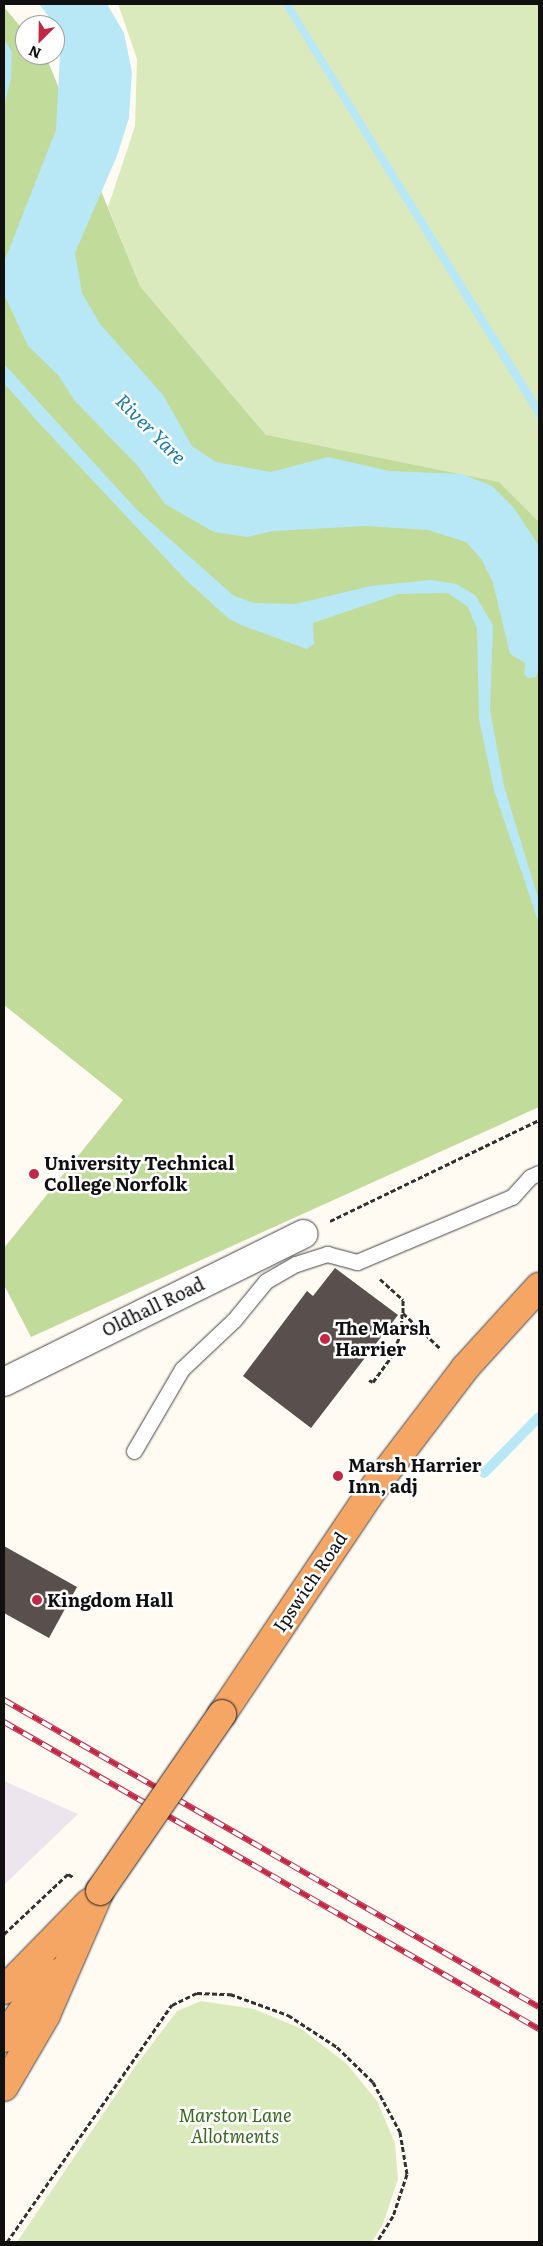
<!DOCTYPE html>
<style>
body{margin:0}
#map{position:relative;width:543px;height:2246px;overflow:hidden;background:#fffbf3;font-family:Literata,serif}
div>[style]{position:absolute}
.industrial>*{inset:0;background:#ece5ee}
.green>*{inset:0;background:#dbeabc}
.forest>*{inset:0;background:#c1db9b}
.water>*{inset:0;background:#b8e8f6}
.stream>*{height:10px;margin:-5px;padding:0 5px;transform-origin:5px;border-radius:5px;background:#b8e8f6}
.building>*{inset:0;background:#594f4c}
.path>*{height:3px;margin-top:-1.5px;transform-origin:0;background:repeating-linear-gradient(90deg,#323232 0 5px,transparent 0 7.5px)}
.roads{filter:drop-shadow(0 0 1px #434343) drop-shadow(0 0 1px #434343)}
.service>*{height:15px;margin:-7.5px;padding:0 7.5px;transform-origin:7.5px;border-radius:7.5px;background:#fff}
.minor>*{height:28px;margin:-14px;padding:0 14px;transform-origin:14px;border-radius:14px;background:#fff}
.trunk>*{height:28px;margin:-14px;padding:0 14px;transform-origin:14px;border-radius:14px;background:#f5a664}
.rail>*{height:5.5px;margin-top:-2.75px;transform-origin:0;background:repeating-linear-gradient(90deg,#fff 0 11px,#c02845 0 22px);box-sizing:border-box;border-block:1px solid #c02845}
.bridges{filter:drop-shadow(0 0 1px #212121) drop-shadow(0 0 1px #212121)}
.trunk-bridge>*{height:28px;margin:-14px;padding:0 14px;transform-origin:14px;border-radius:14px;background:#f5a664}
.dots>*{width:14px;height:14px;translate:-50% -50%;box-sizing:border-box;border:2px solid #fff;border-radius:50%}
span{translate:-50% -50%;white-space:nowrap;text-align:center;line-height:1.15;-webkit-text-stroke:5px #fff;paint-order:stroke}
.poi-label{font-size:18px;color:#101010;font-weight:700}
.left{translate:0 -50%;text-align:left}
.street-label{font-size:18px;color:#101010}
.park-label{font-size:18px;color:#396820;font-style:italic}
.water-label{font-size:19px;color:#197aa2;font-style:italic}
.frame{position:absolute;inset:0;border:5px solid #101010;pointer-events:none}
.north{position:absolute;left:15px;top:15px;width:50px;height:50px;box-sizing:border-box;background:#fff;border:1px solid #9f9f9f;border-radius:50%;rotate:203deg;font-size:14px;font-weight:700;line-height:20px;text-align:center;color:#101010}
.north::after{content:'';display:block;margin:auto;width:18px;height:22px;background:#c02845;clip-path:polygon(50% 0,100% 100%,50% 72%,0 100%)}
</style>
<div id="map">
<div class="industrial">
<i style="clip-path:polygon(4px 1781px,78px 1814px,4px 1885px)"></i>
</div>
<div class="green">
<i style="clip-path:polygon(118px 4px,539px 4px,539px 530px,266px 435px,140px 286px,108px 207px,135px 126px,137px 59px)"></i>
<i style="clip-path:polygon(201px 2001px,254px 2009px,300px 2028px,346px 2063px,377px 2101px,395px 2143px,398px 2179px,383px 2224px,372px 2242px,17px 2242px,134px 2068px,177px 2011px)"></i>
</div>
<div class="forest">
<i style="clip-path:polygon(4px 7px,25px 32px,25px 55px,44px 55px,47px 59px,140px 286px,266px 435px,499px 482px,539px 522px,539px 1107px,31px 1337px,4px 1285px,4px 1248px,123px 1100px,4px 1005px)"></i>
</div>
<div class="water">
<i style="clip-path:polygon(39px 4px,107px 4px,124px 33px,132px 72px,129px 118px,117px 156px,75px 253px,82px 293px,100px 324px,163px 395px,192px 446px,216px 462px,271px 472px,328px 457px,389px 471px,462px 474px,492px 486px,514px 508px,539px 546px,539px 666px,536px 677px,528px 678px,524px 674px,525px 663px,510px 654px,493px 583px,482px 560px,466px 542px,428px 530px,366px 526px,273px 531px,247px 537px,214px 532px,165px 504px,137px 465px,74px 400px,59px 376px,28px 346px,4px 294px,4px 262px,56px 130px,60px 53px,55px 25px)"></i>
<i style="clip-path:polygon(282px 4px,291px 4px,539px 404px,539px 421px)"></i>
<i style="clip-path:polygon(4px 39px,12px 52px,11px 78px,4px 107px)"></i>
<i style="clip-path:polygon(4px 364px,137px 510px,234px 596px,254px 603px,295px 604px,371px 586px,431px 580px,456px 584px,475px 595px,493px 625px,490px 710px,504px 786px,539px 901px,539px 924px,494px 790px,479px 719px,477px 629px,468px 607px,448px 593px,398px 594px,313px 623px,314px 644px,307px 649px,241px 625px,229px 619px,185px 579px,37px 421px,4px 383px)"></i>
</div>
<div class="stream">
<i style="left:484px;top:1473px;width:78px;rotate:-45.5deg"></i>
</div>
<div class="building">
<i style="clip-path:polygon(335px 1268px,398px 1315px,311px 1428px,243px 1376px,307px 1291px,313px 1296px)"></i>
<i style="clip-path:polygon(4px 1546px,77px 1587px,49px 1638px,4px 1613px)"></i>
</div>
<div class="path">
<i style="left:330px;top:1221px;width:232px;rotate:-25.8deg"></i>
<i style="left:380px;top:1279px;width:31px;rotate:42deg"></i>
<i style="left:403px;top:1300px;width:13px;rotate:90deg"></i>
<i style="left:403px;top:1313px;width:52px;rotate:43.5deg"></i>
<i style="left:369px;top:1380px;width:4px;rotate:27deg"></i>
<i style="left:373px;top:1382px;width:31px;rotate:-54deg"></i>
<i style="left:391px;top:1357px;width:26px;rotate:-67deg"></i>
<i style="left:401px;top:1333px;width:19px;rotate:-87deg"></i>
<i style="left:4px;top:1934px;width:88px;rotate:-43.2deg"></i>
<i style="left:68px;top:1874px;width:6px;rotate:31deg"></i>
<i style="left:7px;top:2242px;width:289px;rotate:-55.2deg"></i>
<i style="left:172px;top:2005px;width:28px;rotate:-26deg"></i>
<i style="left:197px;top:1993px;width:33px;rotate:2deg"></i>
<i style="left:230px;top:1994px;width:62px;rotate:19.9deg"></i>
<i style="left:288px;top:2015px;width:59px;rotate:33.1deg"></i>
<i style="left:337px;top:2047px;width:50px;rotate:44.2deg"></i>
<i style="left:373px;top:2082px;width:57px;rotate:61.6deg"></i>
<i style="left:400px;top:2132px;width:43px;rotate:80.5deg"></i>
<i style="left:407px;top:2174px;width:44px;rotate:108.4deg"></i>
<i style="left:393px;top:2216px;width:31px;rotate:122deg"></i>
</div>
<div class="roads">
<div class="service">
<i style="left:134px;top:1451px;width:95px;rotate:-59.7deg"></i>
<i style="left:182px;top:1369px;width:71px;rotate:-43.3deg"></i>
<i style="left:234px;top:1320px;width:50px;rotate:-50.6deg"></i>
<i style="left:266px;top:1281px;width:34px;rotate:-30deg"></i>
<i style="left:296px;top:1264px;width:33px;rotate:-18deg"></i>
<i style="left:327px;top:1254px;width:31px;rotate:15deg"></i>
<i style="left:357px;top:1262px;width:168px;rotate:-22.8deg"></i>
<i style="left:512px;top:1197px;width:27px;rotate:-48deg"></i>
<i style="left:530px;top:1177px;width:10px;rotate:-24deg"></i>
</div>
<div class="minor">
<i style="left:4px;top:1382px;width:334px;rotate:-26.3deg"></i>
</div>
<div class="trunk">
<i style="left:222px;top:1714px;width:276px;rotate:-56.1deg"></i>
<i style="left:376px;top:1485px;width:147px;rotate:-52.7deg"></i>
<i style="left:465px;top:1368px;width:110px;rotate:-47.6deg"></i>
<i style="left:4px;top:1990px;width:122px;rotate:-45.7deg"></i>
<i style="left:4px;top:2038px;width:37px;rotate:-56deg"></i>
<i style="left:25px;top:2007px;width:46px;rotate:-47.6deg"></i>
<i style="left:4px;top:2087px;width:83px;rotate:-59.7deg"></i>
<i style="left:46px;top:2015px;width:135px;rotate:-66.5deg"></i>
</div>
</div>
<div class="rail">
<i style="left:4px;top:1700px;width:617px;rotate:29.85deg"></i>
<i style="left:4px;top:1722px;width:617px;rotate:29.85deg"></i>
</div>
<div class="bridges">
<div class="trunk-bridge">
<i style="left:100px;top:1891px;width:215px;rotate:-55.4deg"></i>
</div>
</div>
<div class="dots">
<i style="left:34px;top:1174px;background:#c02845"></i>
<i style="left:325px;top:1339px;background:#c02845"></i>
<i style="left:338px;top:1476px;background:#c02845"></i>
<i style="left:37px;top:1600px;background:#c02845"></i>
</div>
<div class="poi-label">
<span class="left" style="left:44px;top:1174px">University Technical<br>College Norfolk</span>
<span class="left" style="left:335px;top:1339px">The Marsh<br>Harrier</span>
<span class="left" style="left:348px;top:1476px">Marsh Harrier<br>Inn, adj</span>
<span class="left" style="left:47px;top:1600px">Kingdom Hall</span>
</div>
<div class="street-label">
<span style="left:153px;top:1307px;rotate:-26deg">Oldhall Road</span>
<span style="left:310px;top:1582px;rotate:-56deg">Ipswich Road</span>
</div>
<div class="park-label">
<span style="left:235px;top:2126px">Marston Lane<br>Allotments</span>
</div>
<div class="water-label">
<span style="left:151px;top:429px;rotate:45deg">River Yare</span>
</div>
<div class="frame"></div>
<div class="north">N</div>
</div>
